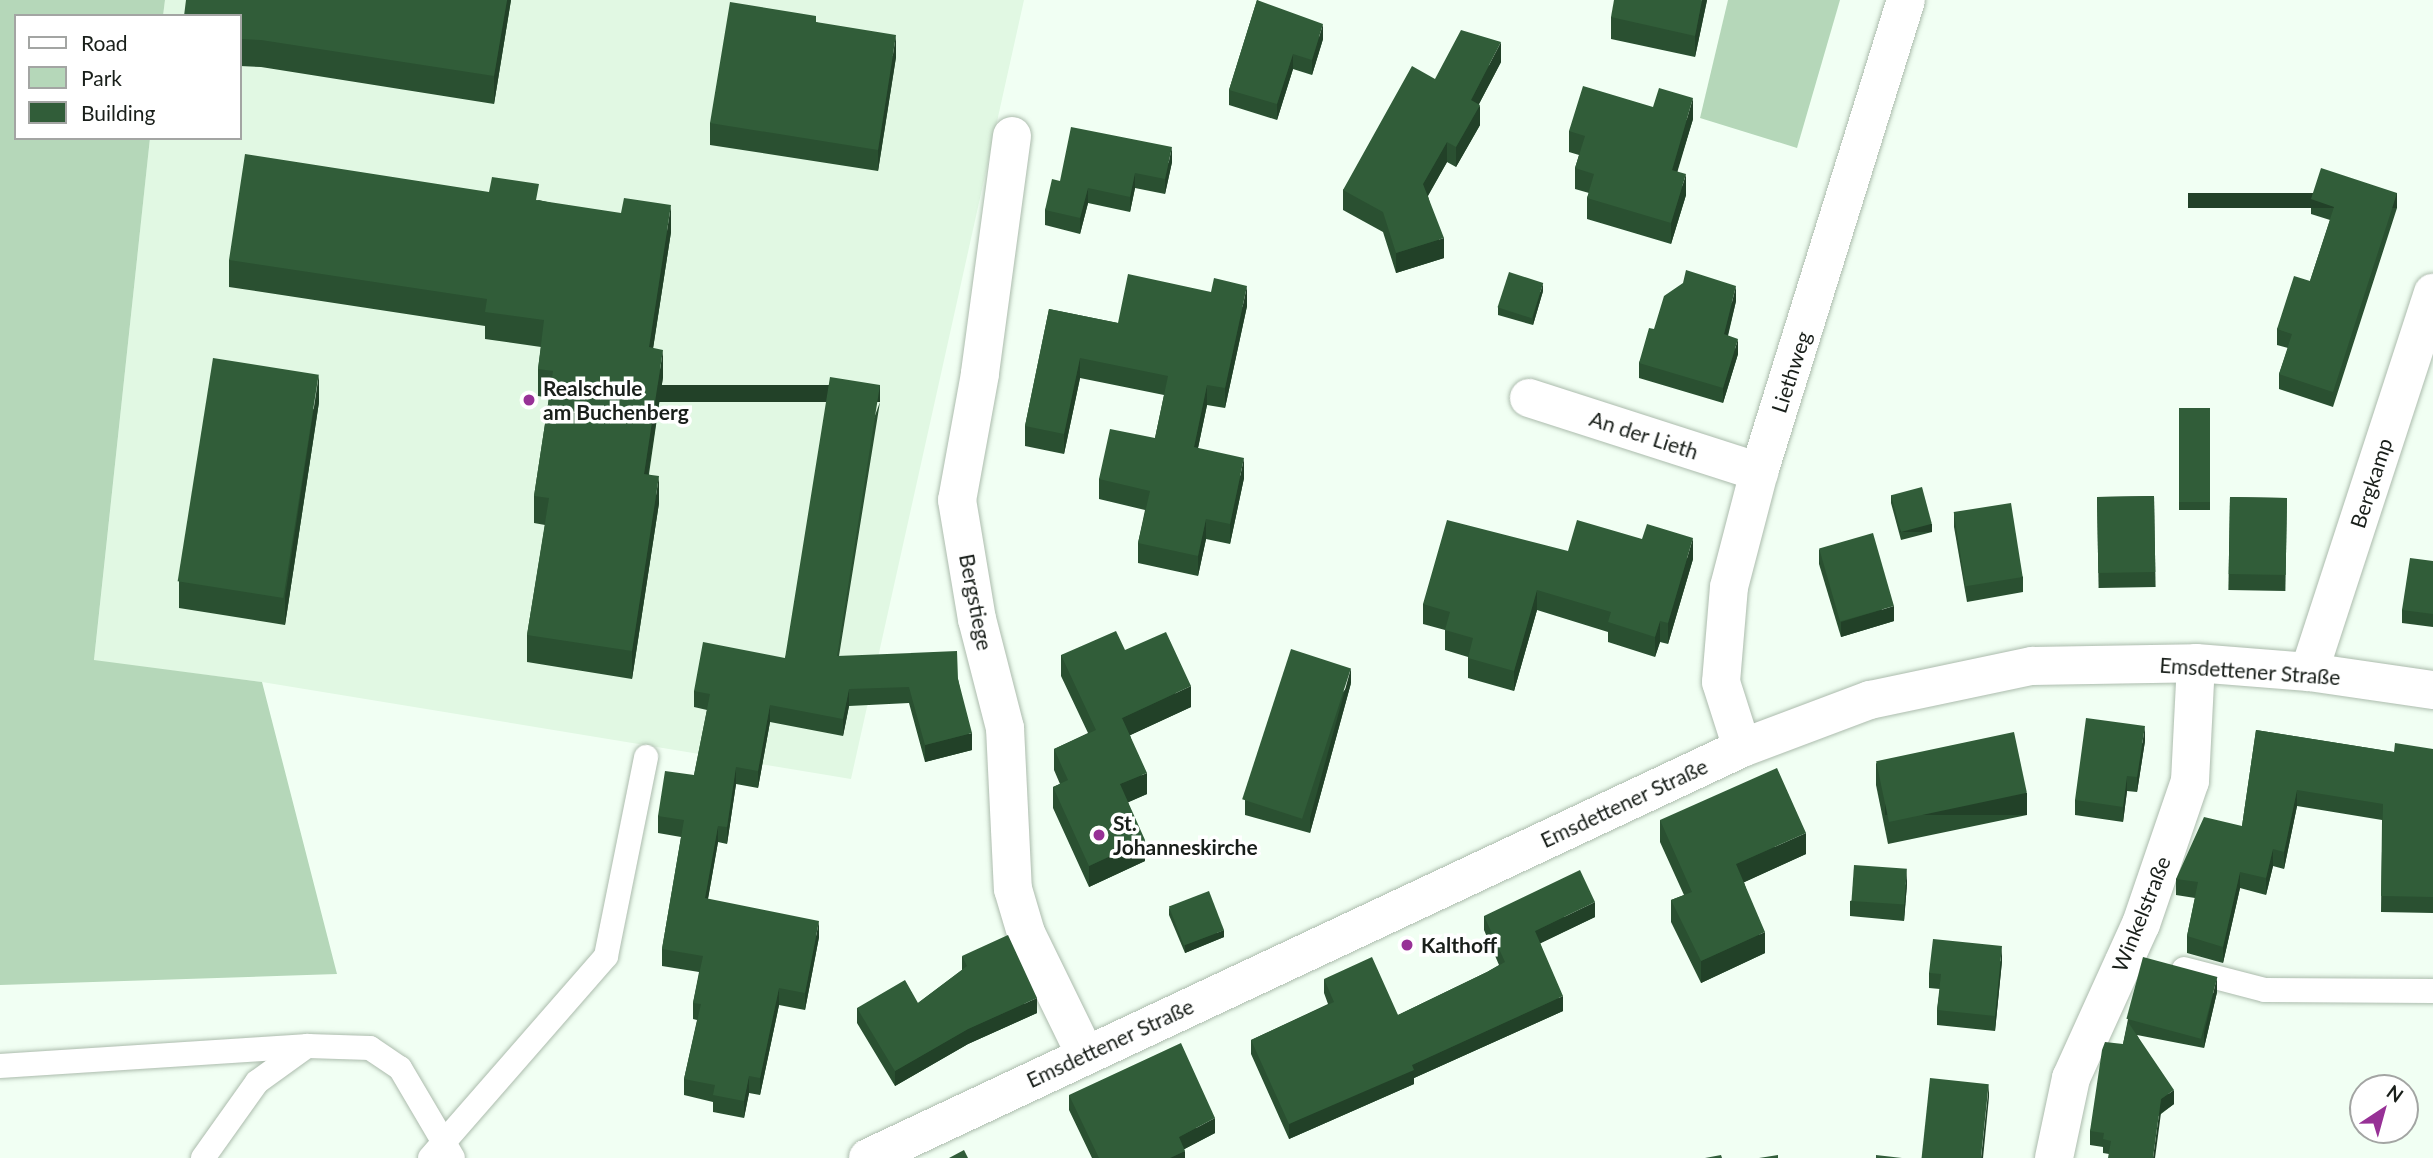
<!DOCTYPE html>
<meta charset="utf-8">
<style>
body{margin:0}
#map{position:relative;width:2433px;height:1158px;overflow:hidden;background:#f1fff3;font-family:Lato,sans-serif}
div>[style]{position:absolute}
.built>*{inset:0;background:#e1f8e3}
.green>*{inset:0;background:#b5d7b9}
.roads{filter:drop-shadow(0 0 2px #acbcad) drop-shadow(0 0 2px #acbcad)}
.service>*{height:24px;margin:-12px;padding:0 12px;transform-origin:12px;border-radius:12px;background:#fff}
.minor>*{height:38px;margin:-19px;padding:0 19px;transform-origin:19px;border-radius:19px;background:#fff}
.secondary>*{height:38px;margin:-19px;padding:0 19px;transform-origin:19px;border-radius:19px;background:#fff}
.wall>*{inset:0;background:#2a5031;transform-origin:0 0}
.shaded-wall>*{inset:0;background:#224128;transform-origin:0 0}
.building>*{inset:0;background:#315d39;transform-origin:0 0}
.dots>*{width:19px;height:19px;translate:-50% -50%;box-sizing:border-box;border:4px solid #fff;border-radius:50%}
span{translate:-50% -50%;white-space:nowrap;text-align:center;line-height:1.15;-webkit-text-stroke:7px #fff;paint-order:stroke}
.street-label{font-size:21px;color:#191f1a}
.poi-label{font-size:21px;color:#191f1a;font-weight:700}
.left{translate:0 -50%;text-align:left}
.legend{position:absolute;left:14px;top:14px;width:228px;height:126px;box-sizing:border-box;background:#fff;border:2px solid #a3a5a3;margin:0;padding:9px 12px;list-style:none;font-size:21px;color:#191f1a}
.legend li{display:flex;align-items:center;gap:14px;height:35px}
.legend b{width:35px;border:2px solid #a3a5a3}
.north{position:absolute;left:2349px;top:1074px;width:70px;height:70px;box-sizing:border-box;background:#fff;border:2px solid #a3a5a3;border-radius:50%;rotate:36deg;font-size:19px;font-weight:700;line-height:28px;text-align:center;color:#191f1a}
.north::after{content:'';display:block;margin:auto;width:24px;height:32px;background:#973196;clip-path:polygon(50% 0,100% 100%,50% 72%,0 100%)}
</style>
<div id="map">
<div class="built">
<i style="clip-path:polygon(165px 0,1024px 0,851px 779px,262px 682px,94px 661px,150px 138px,240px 138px,240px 16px,163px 16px)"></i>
</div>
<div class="green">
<i style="clip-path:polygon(0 0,165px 0,163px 16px,16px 16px,16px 138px,150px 138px,94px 660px,262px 682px,337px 974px,0 985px)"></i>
<i style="clip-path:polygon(1728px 0,1840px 0,1797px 148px,1700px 118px)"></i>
</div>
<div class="roads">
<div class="service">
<i style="left:2184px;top:969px;width:84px;rotate:14.5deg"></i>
<i style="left:2265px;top:990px;width:168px;rotate:0.3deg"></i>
<i style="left:0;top:1066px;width:309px;rotate:-3.7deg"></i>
<i style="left:308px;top:1046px;width:62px;rotate:1.8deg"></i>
<i style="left:370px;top:1048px;width:36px;rotate:34deg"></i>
<i style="left:400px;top:1068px;width:104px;rotate:59.5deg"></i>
<i style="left:203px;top:1158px;width:93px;rotate:-54.6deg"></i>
<i style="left:257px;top:1082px;width:62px;rotate:-35.8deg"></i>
<i style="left:430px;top:1158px;width:268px;rotate:-48.9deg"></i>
<i style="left:606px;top:956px;width:203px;rotate:-78.6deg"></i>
</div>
<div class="minor">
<i style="left:1012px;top:136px;width:240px;rotate:97.7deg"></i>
<i style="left:980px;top:374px;width:128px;rotate:100.3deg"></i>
<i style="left:957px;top:500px;width:121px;rotate:80.5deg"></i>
<i style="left:977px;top:619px;width:113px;rotate:75.6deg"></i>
<i style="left:1005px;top:728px;width:161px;rotate:87.2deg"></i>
<i style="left:1013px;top:889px;width:46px;rotate:73.5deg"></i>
<i style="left:1026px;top:933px;width:135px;rotate:64deg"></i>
<i style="left:1529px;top:398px;width:242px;rotate:17.8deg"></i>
<i style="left:2309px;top:672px;width:399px;rotate:-71.9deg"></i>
<i style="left:1742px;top:748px;width:69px;rotate:-107.7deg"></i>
<i style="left:1721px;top:682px;width:95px;rotate:-85.2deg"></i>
<i style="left:1729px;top:587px;width:119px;rotate:-75.4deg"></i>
<i style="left:1759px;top:472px;width:494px;rotate:-72.7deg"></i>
<i style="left:2054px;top:1158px;width:82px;rotate:-78deg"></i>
<i style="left:2071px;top:1078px;width:169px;rotate:-65.6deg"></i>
<i style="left:2141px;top:924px;width:151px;rotate:-71.1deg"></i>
<i style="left:2190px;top:781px;width:118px;rotate:-87.1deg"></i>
</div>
<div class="secondary">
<i style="left:868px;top:1158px;width:965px;rotate:-25.13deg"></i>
<i style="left:1742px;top:748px;width:137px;rotate:-20.6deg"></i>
<i style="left:1870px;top:700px;width:166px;rotate:-11.9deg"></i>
<i style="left:2032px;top:666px;width:164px;rotate:-1deg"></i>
<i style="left:2196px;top:663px;width:113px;rotate:4.6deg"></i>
<i style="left:2309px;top:672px;width:125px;rotate:8.3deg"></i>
</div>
</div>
<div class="wall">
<i style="clip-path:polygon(511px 0,494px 104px,261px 67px,240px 66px,240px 16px)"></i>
<i style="clip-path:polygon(1257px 0,1323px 39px,1312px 75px,1293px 69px,1277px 120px,1229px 105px,1229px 90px)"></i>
<i style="clip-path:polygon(1707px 0,1695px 57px,1611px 39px,1611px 17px)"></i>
<i style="clip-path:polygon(816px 22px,896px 57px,878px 171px,710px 145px,710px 123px)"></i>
<i style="clip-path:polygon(1501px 62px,1479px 104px,1480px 125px,1456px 167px,1447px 162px,1428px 196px,1444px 258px,1396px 273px,1383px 232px,1343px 210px,1343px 190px,1435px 79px)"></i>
<i style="clip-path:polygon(1693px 119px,1677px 171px,1686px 195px,1671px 244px,1587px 219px,1587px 198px,1589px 193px,1575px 189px,1575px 168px,1579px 155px,1569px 152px,1569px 131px)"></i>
<i style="clip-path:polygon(1172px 162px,1165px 194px,1135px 188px,1130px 212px,1088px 203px,1080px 234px,1045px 225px,1045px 210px,1060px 181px)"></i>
<i style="clip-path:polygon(2311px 199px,2397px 208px,2333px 407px,2279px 389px,2279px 374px,2288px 348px,2277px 345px,2277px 329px,2310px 281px,2330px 220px,2311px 214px)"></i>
<i style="clip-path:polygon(539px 200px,671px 232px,653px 348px,663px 377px,649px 474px,659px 503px,632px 679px,527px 662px,527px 635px,545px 525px,534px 523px,534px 496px,549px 398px,538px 396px,538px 369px,541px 347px,485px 339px,485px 326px,229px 287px,229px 260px)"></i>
<i style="clip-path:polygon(1543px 291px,1533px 325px,1498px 315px,1498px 307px)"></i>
<i style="clip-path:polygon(1736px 301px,1728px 336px,1738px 354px,1723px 403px,1639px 378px,1639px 363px,1654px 329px)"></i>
<i style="clip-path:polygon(1247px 306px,1225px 408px,1207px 405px,1198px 448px,1244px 478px,1230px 544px,1206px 539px,1198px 576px,1138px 563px,1138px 543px,1145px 510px,1099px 499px,1099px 479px,1155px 438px,1164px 395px,1080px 378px,1064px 454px,1025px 446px,1025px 426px,1049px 309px,1118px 323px)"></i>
<i style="clip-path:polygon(319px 402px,285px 625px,179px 608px,179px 581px)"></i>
<i style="clip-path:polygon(880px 402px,839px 656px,958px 679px,972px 750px,925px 762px,909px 703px,849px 706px,843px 736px,770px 722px,758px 788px,736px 784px,727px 844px,718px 842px,708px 899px,819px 937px,805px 1010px,779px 1005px,760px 1095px,749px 1093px,744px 1118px,713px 1112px,713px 1102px,684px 1095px,684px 1079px,697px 1020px,693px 1019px,693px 1003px,699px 972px,662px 966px,662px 949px,681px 837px,658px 833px,658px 816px,694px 775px,707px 710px,694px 707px,694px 691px,785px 658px)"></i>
<i style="left:2179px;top:408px;width:31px;height:102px"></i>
<i style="clip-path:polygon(1891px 495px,1932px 532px,1901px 540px,1891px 503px)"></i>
<i style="left:2154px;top:496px;width:91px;height:57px;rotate:89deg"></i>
<i style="left:2230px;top:497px;width:57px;height:93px;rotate:1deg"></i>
<i style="clip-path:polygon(1954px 512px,2023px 577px,2023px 592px,1967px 602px,1954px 527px)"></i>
<i style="clip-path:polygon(1819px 549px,1894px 621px,1841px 637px,1819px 564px)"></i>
<i style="clip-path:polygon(1568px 551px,1693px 559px,1668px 644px,1660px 642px,1655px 657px,1608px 642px,1608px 632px,1537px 610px,1514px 691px,1468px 678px,1468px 657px,1445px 650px,1445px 630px,1423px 624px,1423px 604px)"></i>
<i style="clip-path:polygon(2433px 561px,2433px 627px,2402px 623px,2402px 610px)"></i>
<i style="clip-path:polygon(1125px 650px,1191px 707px,1130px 735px,1147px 794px,1128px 802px,1145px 861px,1089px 887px,1053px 808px,1053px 787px,1060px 784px,1054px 770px,1054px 749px,1088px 733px,1061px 676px,1061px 655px)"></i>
<i style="clip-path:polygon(1351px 683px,1310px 833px,1245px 815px,1245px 800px)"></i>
<i style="clip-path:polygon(2256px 730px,2394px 752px,2433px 749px,2433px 913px,2381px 912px,2382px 820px,2297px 806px,2284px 869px,2273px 866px,2266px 895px,2240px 888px,2223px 963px,2187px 953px,2187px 936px,2195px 898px,2176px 895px,2176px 879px,2242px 826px)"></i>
<i style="clip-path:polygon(2145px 741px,2137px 792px,2127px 791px,2123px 822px,2075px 815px,2075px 800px)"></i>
<i style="clip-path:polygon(1876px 763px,2027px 815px,1888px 844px,1876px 785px)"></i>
<i style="clip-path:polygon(1660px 820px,1806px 854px,1744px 882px,1765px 953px,1701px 983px,1671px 922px,1671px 900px,1684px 895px,1660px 842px)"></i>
<i style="clip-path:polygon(1907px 884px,1904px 921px,1850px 916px,1850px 901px)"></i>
<i style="clip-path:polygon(1169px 908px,1224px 937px,1185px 953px,1169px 915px)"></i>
<i style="clip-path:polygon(1484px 916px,1595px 917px,1540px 943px,1563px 1011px,1414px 1078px,1414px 1084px,1289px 1139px,1251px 1054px,1251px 1040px,1328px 1004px,1324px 993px,1324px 979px,1398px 1015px,1487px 972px,1499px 965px,1484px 930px)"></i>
<i style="clip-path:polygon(962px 956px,1037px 1013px,968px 1044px,895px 1086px,857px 1023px,857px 1008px,918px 1003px,962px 970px)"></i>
<i style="clip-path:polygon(2002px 961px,1995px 1031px,1937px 1025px,1937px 1010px,1940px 989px,1929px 988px,1929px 973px)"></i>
<i style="clip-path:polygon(2217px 992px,2204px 1048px,2137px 1035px,2174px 1104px,2109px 1154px,2103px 1153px,2103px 1147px,2090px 1145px,2090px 1131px,2123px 1044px,2128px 1019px)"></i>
<i style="clip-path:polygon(1069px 1095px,1215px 1133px,1184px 1149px,1185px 1158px,1092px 1158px,1069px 1110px)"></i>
</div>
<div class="shaded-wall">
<i style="clip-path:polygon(507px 0,511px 0,494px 104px,494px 76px)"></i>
<i style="clip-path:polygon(1702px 0,1707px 0,1695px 57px,1695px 36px)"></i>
<i style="clip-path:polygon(1323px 24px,1323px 39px,1312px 75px,1312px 60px)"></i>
<i style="clip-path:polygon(896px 35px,896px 57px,878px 171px,878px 150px)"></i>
<i style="clip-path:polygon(1501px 42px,1501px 62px,1471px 119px,1471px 100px)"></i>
<i style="clip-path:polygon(1293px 54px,1293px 69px,1277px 120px,1277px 104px)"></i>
<i style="clip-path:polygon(1693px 98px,1693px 119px,1672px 190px,1672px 170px)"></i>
<i style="clip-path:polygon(1480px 105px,1480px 125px,1456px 167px,1456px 147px)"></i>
<i style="clip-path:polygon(1447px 142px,1447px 162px,1423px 204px,1423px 184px)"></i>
<i style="clip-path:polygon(1172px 147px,1172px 162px,1165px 194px,1165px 179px)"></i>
<i style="clip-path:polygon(1135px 173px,1135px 188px,1130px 212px,1130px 197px)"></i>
<i style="clip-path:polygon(1686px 174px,1686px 195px,1671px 244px,1671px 223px)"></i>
<i style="clip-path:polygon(1088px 188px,1088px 203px,1080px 234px,1080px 218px)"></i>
<i style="left:2397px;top:193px;width:15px;height:209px;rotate:90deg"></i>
<i style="clip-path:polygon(671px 205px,671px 232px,649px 375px,649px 347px)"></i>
<i style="clip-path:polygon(1444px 238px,1444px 258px,1396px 273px,1396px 253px)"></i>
<i style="clip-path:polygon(1543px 283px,1543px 291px,1533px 325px,1533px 317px)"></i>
<i style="clip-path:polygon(1247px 286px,1247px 306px,1225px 408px,1225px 388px)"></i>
<i style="clip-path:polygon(1736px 286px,1736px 301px,1724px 350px,1724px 334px)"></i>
<i style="clip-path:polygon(1738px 339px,1738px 354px,1723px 403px,1723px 388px)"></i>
<i style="clip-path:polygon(663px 350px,663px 377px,644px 501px,644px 474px)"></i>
<i style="clip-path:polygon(1080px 358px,1080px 378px,1064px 454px,1064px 434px)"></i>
<i style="clip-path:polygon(319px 374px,319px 402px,285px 625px,285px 597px)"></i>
<i style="left:880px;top:385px;width:17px;height:274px;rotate:90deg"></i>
<i style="clip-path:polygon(1207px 385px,1207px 405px,1194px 467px,1194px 447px)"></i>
<i style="clip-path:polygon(1244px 458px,1244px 478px,1230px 544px,1230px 524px)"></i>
<i style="clip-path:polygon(659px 476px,659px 503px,632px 679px,632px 651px)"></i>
<i style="clip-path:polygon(1206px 519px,1206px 539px,1198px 576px,1198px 556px)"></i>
<i style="left:1932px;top:524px;width:8px;height:32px;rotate:90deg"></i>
<i style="clip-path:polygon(1693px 538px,1693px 559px,1668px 644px,1668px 623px)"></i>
<i style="clip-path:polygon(1537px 590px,1537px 610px,1514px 691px,1514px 671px)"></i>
<i style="clip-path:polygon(1894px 606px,1894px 621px,1841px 637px,1841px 622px)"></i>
<i style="clip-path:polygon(1660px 621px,1660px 642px,1655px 657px,1655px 637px)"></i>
<i style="clip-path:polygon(1351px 668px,1351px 683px,1310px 833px,1310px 818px)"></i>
<i style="clip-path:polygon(1191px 686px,1191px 707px,1107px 746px,1107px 725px)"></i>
<i style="clip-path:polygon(849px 689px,849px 706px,843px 736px,843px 719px)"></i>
<i style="clip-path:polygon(770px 705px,770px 722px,758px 788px,758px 771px)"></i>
<i style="clip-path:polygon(2145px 726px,2145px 741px,2137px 792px,2137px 777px)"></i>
<i style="clip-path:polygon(972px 733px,972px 750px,925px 762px,925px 745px)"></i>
<i style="clip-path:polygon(736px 767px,736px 784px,727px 844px,727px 827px)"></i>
<i style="clip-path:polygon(1147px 773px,1147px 794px,1120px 806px,1120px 784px)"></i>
<i style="clip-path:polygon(2127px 776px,2127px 791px,2123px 822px,2123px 807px)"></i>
<i style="clip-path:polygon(2297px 790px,2297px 806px,2284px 869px,2284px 852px)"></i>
<i style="left:2027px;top:793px;width:22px;height:142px;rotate:90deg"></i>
<i style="clip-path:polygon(718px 826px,718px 842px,705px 915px,705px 898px)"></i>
<i style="clip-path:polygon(1806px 833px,1806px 854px,1736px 886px,1736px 864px)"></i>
<i style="clip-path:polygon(1145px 840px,1145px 861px,1089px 887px,1089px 866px)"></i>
<i style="clip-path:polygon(2273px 849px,2273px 866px,2266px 895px,2266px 878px)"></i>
<i style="clip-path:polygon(1907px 869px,1907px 884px,1904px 921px,1904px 905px)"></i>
<i style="clip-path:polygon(2240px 872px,2240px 888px,2223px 963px,2223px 947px)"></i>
<i style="clip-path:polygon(1595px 902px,1595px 917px,1535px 946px,1535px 931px)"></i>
<i style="clip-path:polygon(819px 921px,819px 937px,805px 1010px,805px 993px)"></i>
<i style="clip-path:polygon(1224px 930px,1224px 937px,1185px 953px,1185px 945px)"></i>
<i style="clip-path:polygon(1765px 932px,1765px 953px,1701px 983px,1701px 961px)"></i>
<i style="clip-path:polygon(2002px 946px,2002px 961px,1995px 1031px,1995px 1016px)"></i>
<i style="clip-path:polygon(2217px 977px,2217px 992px,2204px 1048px,2204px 1033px)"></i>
<i style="clip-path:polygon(779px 988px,779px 1005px,760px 1095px,760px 1078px)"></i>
<i style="clip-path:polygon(1563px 996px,1563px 1011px,1414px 1078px,1414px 1084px,1289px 1139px,1289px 1124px,1412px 1065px)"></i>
<i style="clip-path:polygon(1037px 998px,1037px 1013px,968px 1044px,895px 1086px,895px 1071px,968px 1029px)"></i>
<i style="clip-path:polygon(749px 1076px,749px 1093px,744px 1118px,744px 1101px)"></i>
<i style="clip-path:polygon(1989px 1084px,1989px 1097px,1983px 1158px,1981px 1158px)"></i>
<i style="clip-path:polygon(2174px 1090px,2174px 1104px,2161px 1113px,2155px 1158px,2153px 1158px,2161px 1099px)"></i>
<i style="clip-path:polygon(1215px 1118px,1215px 1133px,1179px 1152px,1179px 1137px)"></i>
<i style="clip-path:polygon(1185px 1151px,1185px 1158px,1170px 1158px)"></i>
</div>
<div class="building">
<i style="clip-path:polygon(186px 0,507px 0,494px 76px,261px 40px,240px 39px,240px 16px,184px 16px)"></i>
<i style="clip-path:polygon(1257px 0,1323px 24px,1312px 60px,1293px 54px,1277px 104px,1229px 90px)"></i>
<i style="clip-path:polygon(1614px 0,1702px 0,1695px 36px,1611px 17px)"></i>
<i style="clip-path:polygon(730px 2px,816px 16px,816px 22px,896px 35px,878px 150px,710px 123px)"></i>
<i style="clip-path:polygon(1461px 30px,1501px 42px,1471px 100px,1480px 105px,1456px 147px,1447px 142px,1423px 184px,1444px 238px,1396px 253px,1383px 212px,1343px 190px,1412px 66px,1435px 79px)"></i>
<i style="clip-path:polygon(1583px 86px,1653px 107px,1659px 88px,1693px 98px,1672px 170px,1686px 174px,1671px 223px,1587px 198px,1594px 174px,1575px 168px,1585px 136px,1569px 131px)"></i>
<i style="clip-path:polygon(1071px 127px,1172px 147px,1165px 179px,1135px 173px,1130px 197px,1088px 188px,1080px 218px,1045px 210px,1052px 179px,1060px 181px)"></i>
<i style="clip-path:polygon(245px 154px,489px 192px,492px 177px,539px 184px,536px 200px,621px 213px,624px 198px,671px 205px,649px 347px,663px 350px,644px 474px,659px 476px,632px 651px,527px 635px,549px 498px,534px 496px,553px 371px,538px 369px,544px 320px,485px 312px,487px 299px,229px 260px)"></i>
<i style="clip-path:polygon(2321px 168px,2397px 193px,2333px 392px,2279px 374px,2292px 334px,2277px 329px,2294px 276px,2310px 281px,2334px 207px,2311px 199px)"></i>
<i style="clip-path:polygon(1686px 270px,1736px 286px,1724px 334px,1738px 339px,1723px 388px,1639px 363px,1649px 328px,1654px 329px,1664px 296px,1683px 283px)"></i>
<i style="left:1509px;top:272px;width:36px;height:37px;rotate:18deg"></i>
<i style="clip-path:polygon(1128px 274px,1211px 292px,1214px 278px,1247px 286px,1225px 388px,1207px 385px,1194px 447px,1244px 458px,1230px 524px,1206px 519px,1198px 556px,1138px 543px,1150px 491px,1099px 479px,1110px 429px,1155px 438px,1168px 376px,1080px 358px,1064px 434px,1025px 426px,1049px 309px,1118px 323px)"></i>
<i style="left:213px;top:358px;width:107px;height:226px;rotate:9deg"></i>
<i style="clip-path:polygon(830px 377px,880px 385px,837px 656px,957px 651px,958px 679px,972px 733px,925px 745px,909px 687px,849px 689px,843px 719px,770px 705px,758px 771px,736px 767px,727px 827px,718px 826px,705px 898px,819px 921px,805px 993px,779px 988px,760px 1078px,749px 1076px,744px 1101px,713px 1095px,715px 1085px,684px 1079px,701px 1004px,693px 1003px,703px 956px,662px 949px,684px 820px,658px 816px,665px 771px,694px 775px,710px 694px,694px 691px,703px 642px,785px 658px)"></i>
<i style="left:2179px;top:408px;width:31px;height:94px"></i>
<i style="left:1922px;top:487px;width:38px;height:32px;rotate:75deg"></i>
<i style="left:2154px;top:496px;width:76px;height:57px;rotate:89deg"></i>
<i style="left:2230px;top:497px;width:57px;height:77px;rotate:1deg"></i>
<i style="left:2011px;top:503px;width:75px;height:58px;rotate:81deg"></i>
<i style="clip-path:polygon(1447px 520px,1568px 551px,1577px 520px,1642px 539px,1647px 524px,1693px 538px,1668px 623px,1660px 621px,1655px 637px,1608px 622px,1611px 612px,1537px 590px,1514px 671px,1468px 658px,1473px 638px,1445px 630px,1450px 612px,1423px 604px)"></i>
<i style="left:1873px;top:533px;width:76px;height:56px;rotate:74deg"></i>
<i style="clip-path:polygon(2410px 558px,2433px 561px,2433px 614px,2402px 610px)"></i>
<i style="clip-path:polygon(1116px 631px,1125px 650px,1166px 632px,1191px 686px,1107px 725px,1122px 718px,1147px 773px,1120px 784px,1145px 840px,1089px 866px,1053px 787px,1068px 780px,1054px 749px,1096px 730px,1061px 655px)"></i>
<i style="left:1291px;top:649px;width:63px;height:158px;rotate:18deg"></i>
<i style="clip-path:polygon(2086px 718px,2145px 726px,2137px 777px,2127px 776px,2123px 807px,2075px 800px)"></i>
<i style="clip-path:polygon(2256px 730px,2394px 752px,2395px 743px,2433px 749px,2433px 897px,2381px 896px,2383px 804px,2297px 790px,2284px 852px,2273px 849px,2266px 878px,2240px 872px,2223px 947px,2187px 936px,2198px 882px,2176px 879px,2204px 817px,2242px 826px)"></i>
<i style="left:2014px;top:732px;width:62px;height:141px;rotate:78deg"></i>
<i style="clip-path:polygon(1777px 768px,1806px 833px,1736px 864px,1765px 932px,1701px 961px,1671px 900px,1692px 892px,1660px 820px)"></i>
<i style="left:1854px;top:865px;width:53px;height:36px;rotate:4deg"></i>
<i style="clip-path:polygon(1580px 870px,1595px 902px,1535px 931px,1563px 996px,1412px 1065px,1414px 1070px,1289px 1124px,1251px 1040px,1334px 1002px,1324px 979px,1372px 957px,1398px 1015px,1487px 972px,1505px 962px,1484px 916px)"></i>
<i style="left:1209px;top:891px;width:42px;height:43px;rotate:69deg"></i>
<i style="clip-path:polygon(1008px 935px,1037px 998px,968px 1029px,895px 1071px,857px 1008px,905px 980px,918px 1003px,967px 966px,962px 956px)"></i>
<i style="clip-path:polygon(1933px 939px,2002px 946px,1995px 1016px,1937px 1010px,1941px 974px,1929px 973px)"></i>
<i style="left:2143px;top:957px;width:77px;height:64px;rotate:15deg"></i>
<i style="clip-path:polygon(2128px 1022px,2174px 1090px,2161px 1099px,2153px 1158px,2108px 1158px,2111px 1141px,2103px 1139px,2104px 1133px,2090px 1131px,2102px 1050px,2105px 1042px,2123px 1044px)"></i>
<i style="clip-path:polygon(1181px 1043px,1215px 1118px,1179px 1137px,1185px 1151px,1170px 1158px,1099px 1158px,1069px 1095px)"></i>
<i style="left:1930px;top:1078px;width:59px;height:81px;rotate:6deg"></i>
<i style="clip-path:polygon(964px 1150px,968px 1158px,949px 1158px)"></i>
<i style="clip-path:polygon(1721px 1155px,1722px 1158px,1705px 1158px)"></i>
<i style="clip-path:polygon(1778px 1155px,1778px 1158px,1759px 1158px)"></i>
<i style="clip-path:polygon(1876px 1155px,1902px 1158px,1876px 1158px)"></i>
</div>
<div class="dots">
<i style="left:529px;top:400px;background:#973196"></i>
<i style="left:1099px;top:835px;background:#973196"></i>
<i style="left:1407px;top:945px;background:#973196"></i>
</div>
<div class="street-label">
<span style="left:1791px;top:372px;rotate:-72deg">Liethweg</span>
<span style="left:1644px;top:435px;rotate:18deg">An der Lieth</span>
<span style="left:2371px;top:483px;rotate:-72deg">Bergkamp</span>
<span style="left:976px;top:602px;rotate:79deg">Bergstiege</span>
<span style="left:2250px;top:671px;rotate:4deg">Emsdettener Straße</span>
<span style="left:1624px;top:803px;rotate:-25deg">Emsdettener Straße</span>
<span style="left:2141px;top:914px;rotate:-68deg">Winkelstraße</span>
<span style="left:1110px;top:1043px;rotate:-25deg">Emsdettener Straße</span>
</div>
<div class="poi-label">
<span class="left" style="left:543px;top:400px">Realschule<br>am Buchenberg</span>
<span class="left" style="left:1113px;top:835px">St.<br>Johanneskirche</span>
<span class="left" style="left:1421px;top:945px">Kalthoff</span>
</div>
<ul class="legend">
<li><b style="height:9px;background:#fff"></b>Road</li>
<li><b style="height:19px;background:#b5d7b9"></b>Park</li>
<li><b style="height:19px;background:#315d39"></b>Building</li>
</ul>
<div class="north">N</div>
</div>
